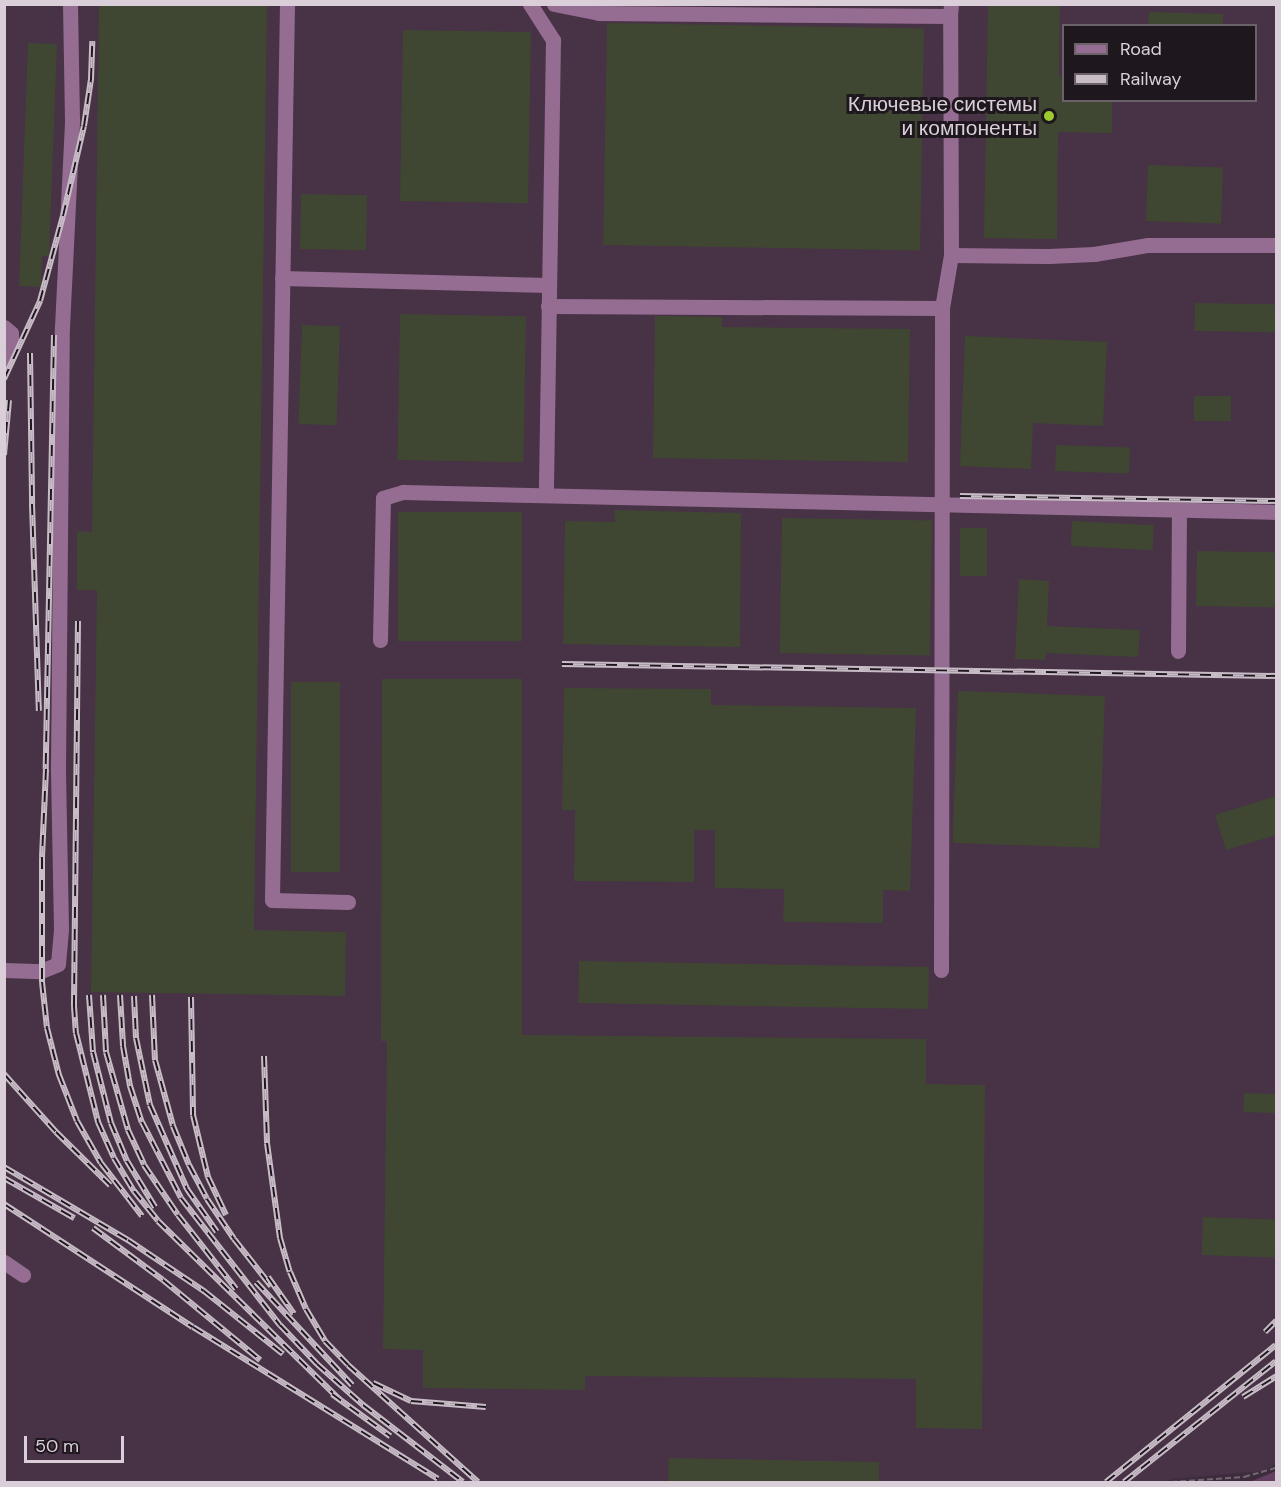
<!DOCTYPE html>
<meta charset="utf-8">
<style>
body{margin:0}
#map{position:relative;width:1281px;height:1487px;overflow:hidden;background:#3d2c3b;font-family:"DM Sans",sans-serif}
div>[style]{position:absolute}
.built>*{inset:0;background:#483246}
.green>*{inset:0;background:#653e63}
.building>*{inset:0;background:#3f4732;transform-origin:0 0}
.path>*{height:2px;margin-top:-1px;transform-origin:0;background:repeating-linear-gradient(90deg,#756774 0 6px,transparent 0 9px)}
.minor>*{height:15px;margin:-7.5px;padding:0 7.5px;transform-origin:7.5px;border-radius:7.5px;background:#956d92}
.rail>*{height:6px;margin-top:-3px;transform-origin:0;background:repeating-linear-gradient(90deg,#1f171e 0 11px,#c8bdc7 0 22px);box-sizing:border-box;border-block:2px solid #c8bdc7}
.dots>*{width:16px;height:16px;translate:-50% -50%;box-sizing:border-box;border:3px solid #1f171e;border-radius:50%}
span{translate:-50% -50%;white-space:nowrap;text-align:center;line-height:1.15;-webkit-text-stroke:6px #1f171e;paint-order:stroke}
.poi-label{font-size:21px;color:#dacfd9}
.right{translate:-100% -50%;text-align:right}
.frame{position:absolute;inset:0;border:6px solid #dacfd9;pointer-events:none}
.legend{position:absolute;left:1062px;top:24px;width:195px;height:78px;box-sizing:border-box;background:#1f171e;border:2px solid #6a6169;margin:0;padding:8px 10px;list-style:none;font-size:18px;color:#dacfd9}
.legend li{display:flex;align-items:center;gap:12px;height:30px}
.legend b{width:30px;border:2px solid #6a6169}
.scale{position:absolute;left:24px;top:1436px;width:100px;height:27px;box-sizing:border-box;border:3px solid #dacfd9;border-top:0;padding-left:8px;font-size:18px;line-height:21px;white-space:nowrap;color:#dacfd9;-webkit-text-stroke:4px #1f171e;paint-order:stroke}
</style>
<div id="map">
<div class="built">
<i style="clip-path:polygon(evenodd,5px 5px,1276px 5px,1276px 1464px,1263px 1471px,1171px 1479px,1166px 1482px,5px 1482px,5px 5px,1064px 26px,1256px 26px,1256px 100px,1064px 100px,1064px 26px)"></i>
</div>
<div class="green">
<i style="clip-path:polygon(1276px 1471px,1276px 1482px,1217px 1482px,1252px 1481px)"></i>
</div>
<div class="building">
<i style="clip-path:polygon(99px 4px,267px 4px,254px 930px,346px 932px,345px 996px,91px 992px,97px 590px,77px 590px,77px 531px,92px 532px)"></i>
<i style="clip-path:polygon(988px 4px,1060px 4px,1059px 77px,1064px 77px,1064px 100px,1112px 100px,1112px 133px,1058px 132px,1057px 239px,984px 238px)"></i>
<i style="clip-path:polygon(1149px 12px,1223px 14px,1223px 26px,1148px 26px)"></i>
<i style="left:607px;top:23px;width:317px;height:222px;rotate:1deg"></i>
<i style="left:403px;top:30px;width:128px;height:171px;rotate:1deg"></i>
<i style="clip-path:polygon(28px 43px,57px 44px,49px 256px,42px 256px,41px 287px,19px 286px)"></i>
<i style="left:1148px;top:165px;width:75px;height:56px;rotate:2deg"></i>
<i style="left:301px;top:194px;width:66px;height:55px;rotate:1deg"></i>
<i style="left:1195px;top:303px;width:81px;height:28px;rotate:1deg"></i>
<i style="left:400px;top:314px;width:126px;height:146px;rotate:1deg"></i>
<i style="clip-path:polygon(655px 316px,722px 317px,722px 327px,910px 329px,908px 462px,653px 458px)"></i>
<i style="left:302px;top:325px;width:38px;height:99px;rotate:2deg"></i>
<i style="clip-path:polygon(965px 336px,1107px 342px,1103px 426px,1033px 423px,1031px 469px,960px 466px)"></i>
<i style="left:1194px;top:396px;width:37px;height:25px"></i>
<i style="left:1056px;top:445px;width:74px;height:26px;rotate:2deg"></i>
<i style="clip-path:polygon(614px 510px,741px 513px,740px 647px,563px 644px,565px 521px,615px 522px)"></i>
<i style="left:398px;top:512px;width:124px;height:129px"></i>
<i style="left:782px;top:518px;width:150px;height:135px;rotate:1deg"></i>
<i style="left:1072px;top:521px;width:82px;height:25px;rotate:3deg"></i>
<i style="left:960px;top:528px;width:27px;height:48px"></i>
<i style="left:1197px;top:551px;width:79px;height:55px;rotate:1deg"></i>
<i style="clip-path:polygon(1019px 579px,1049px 581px,1047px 626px,1140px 630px,1138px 657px,1046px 653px,1045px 660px,1015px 659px)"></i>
<i style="clip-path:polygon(382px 679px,522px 679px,522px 1035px,926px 1039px,926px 1084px,985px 1085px,982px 1429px,916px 1428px,916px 1379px,585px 1376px,585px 1390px,423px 1388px,423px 1350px,383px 1349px,387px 1041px,381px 1041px)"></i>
<i style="left:291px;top:682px;width:49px;height:190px"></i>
<i style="clip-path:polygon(564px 688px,711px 689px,711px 705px,916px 708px,910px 891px,883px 890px,883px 923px,783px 922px,784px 889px,715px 888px,715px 830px,694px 830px,694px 882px,574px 881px,575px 810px,562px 810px)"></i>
<i style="left:958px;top:691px;width:147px;height:152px;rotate:2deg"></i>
<i style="clip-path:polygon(1276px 796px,1276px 835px,1226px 850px,1215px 815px)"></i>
<i style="left:579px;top:961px;width:350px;height:42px;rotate:1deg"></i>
<i style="left:1244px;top:1093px;width:32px;height:19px;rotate:2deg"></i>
<i style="left:1203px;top:1217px;width:73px;height:38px;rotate:2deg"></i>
<i style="clip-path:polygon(669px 1458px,879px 1462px,879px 1482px,668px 1482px)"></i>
</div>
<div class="path">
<i style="left:1171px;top:1482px;width:73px;rotate:-3.9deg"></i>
<i style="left:1244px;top:1477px;width:33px;rotate:-16deg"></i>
</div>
<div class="minor">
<i style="left:287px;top:4px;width:896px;rotate:90.96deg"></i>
<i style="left:272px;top:900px;width:76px;rotate:1.5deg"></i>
<i style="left:530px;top:4px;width:43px;rotate:57.4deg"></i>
<i style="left:553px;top:40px;width:454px;rotate:90.9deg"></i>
<i style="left:554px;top:4px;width:46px;rotate:11.3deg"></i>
<i style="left:599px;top:13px;width:351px;rotate:0.5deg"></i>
<i style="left:950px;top:16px;width:12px;rotate:-85deg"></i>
<i style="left:951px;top:255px;width:98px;rotate:0.6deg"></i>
<i style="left:1049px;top:256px;width:45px;rotate:-2.5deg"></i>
<i style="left:1094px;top:254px;width:55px;rotate:-9.5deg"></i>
<i style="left:1148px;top:245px;width:128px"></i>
<i style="left:282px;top:278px;width:266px;rotate:1.5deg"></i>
<i style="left:548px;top:306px;width:394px;rotate:0.3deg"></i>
<i style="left:4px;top:327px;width:9px;rotate:41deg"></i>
<i style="left:11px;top:333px;width:18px;rotate:90deg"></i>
<i style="left:11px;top:351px;width:15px;rotate:118deg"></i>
<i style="left:380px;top:640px;width:142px;rotate:-88.8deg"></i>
<i style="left:383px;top:498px;width:21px;rotate:-17deg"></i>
<i style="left:403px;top:492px;width:873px;rotate:1.31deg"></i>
<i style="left:1178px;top:651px;width:141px;rotate:-89.6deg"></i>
<i style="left:4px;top:970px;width:37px;rotate:2deg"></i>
<i style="left:41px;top:971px;width:18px;rotate:-22deg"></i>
<i style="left:58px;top:964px;width:36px;rotate:-85deg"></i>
<i style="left:61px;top:928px;width:159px;rotate:-91.1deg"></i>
<i style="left:58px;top:769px;width:442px;rotate:-89.5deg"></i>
<i style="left:62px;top:327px;width:208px;rotate:-87.2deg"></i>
<i style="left:72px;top:119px;width:115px;rotate:-91deg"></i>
<i style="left:941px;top:970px;width:662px;rotate:-89.91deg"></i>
<i style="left:942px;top:308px;width:54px;rotate:-80.4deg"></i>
<i style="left:951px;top:255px;width:239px;rotate:-90.2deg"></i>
<i style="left:4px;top:1262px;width:23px;rotate:34deg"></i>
</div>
<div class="rail">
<i style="left:54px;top:335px;width:434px;rotate:91.1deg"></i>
<i style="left:46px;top:769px;width:89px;rotate:92.6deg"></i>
<i style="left:42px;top:858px;width:124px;rotate:90deg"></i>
<i style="left:42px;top:982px;width:46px;rotate:83.8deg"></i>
<i style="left:47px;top:1028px;width:49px;rotate:75.7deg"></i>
<i style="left:59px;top:1075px;width:49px;rotate:68.6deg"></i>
<i style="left:77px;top:1121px;width:48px;rotate:60.3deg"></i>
<i style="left:101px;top:1163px;width:67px;rotate:52.3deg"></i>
<i style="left:30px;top:353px;width:151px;rotate:89.2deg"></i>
<i style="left:32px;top:504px;width:207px;rotate:88.1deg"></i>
<i style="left:4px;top:379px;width:86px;rotate:-65.2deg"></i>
<i style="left:40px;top:301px;width:88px;rotate:-74.9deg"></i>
<i style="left:63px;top:216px;width:92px;rotate:-76.9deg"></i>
<i style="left:84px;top:126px;width:48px;rotate:-81.5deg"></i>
<i style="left:91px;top:79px;width:38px;rotate:-88deg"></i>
<i style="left:4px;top:455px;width:55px;rotate:-84.8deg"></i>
<i style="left:960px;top:496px;width:316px;rotate:0.9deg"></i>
<i style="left:78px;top:621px;width:385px;rotate:90.6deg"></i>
<i style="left:74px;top:1006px;width:27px;rotate:86deg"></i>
<i style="left:76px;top:1033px;width:92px;rotate:76.1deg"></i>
<i style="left:98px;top:1122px;width:39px;rotate:66deg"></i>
<i style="left:114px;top:1158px;width:39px;rotate:59deg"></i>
<i style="left:134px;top:1191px;width:38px;rotate:51deg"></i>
<i style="left:158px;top:1221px;width:254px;rotate:44.5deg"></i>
<i style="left:562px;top:664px;width:714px;rotate:0.96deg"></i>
<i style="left:89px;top:995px;width:57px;rotate:86deg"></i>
<i style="left:93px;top:1052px;width:73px;rotate:75.8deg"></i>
<i style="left:111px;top:1123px;width:41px;rotate:67.2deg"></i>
<i style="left:127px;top:1161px;width:54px;rotate:58.7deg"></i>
<i style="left:103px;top:995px;width:57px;rotate:87deg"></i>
<i style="left:106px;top:1052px;width:81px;rotate:74.2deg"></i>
<i style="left:128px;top:1130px;width:38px;rotate:65deg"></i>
<i style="left:144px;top:1165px;width:60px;rotate:55.8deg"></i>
<i style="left:178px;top:1215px;width:94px;rotate:51.9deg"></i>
<i style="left:120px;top:995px;width:51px;rotate:86.6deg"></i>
<i style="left:123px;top:1046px;width:41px;rotate:80.1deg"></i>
<i style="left:130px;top:1086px;width:38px;rotate:72deg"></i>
<i style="left:142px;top:1122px;width:85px;rotate:62.8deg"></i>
<i style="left:181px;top:1198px;width:161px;rotate:52.1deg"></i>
<i style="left:280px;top:1325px;width:54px;rotate:46.5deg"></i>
<i style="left:317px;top:1364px;width:62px;rotate:41.7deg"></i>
<i style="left:363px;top:1405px;width:126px;rotate:37.6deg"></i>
<i style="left:152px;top:995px;width:65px;rotate:87.4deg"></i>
<i style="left:155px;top:1060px;width:68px;rotate:74.7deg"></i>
<i style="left:173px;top:1126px;width:42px;rotate:67.7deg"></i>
<i style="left:189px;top:1165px;width:38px;rotate:62deg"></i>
<i style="left:207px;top:1199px;width:48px;rotate:56deg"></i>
<i style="left:234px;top:1239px;width:60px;rotate:51.8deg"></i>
<i style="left:134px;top:996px;width:42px;rotate:87.3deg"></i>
<i style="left:136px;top:1038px;width:68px;rotate:78.2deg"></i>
<i style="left:150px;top:1105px;width:92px;rotate:66.2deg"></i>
<i style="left:187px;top:1189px;width:52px;rotate:55.1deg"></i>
<i style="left:191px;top:997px;width:118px;rotate:89deg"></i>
<i style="left:193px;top:1115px;width:64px;rotate:76.4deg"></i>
<i style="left:208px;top:1177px;width:42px;rotate:64.7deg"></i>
<i style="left:264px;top:1056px;width:87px;rotate:88deg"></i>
<i style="left:267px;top:1143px;width:96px;rotate:82.2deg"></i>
<i style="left:280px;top:1238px;width:35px;rotate:74deg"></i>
<i style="left:290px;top:1272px;width:40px;rotate:66.6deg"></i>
<i style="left:306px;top:1309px;width:37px;rotate:59deg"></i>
<i style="left:325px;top:1341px;width:33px;rotate:46deg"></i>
<i style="left:348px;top:1365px;width:175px;rotate:42deg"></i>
<i style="left:4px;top:1074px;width:78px;rotate:48.1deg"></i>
<i style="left:56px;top:1132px;width:76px;rotate:44.5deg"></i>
<i style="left:4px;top:1167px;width:144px;rotate:30.5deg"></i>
<i style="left:128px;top:1240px;width:92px;rotate:33.9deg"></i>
<i style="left:204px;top:1291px;width:101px;rotate:38.6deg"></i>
<i style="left:4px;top:1178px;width:81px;rotate:29.7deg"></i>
<i style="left:4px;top:1204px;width:225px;rotate:33.1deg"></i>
<i style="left:193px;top:1327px;width:288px;rotate:31.8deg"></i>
<i style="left:93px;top:1228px;width:87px;rotate:36.6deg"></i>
<i style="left:163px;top:1280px;width:126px;rotate:39.5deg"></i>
<i style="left:268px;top:1277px;width:45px;rotate:54.9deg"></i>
<i style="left:256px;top:1282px;width:141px;rotate:47deg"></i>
<i style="left:1265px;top:1332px;width:16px;rotate:-45deg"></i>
<i style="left:373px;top:1383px;width:42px;rotate:25.3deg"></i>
<i style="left:411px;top:1401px;width:75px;rotate:4.6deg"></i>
<i style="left:332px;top:1394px;width:72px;rotate:35.9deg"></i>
<i style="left:1243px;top:1397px;width:39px;rotate:-32deg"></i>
<i style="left:1106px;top:1482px;width:218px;rotate:-38.9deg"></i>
<i style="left:1124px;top:1482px;width:194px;rotate:-38.5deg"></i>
</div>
<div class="dots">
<i style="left:1049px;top:116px;background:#9eca2e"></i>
</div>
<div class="poi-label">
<span class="right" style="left:1037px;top:116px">Ключевые системы<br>и компоненты</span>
</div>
<div class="frame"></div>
<ul class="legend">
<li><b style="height:8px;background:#956d92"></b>Road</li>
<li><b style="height:8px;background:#c8bdc7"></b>Railway</li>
</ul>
<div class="scale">50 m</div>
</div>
